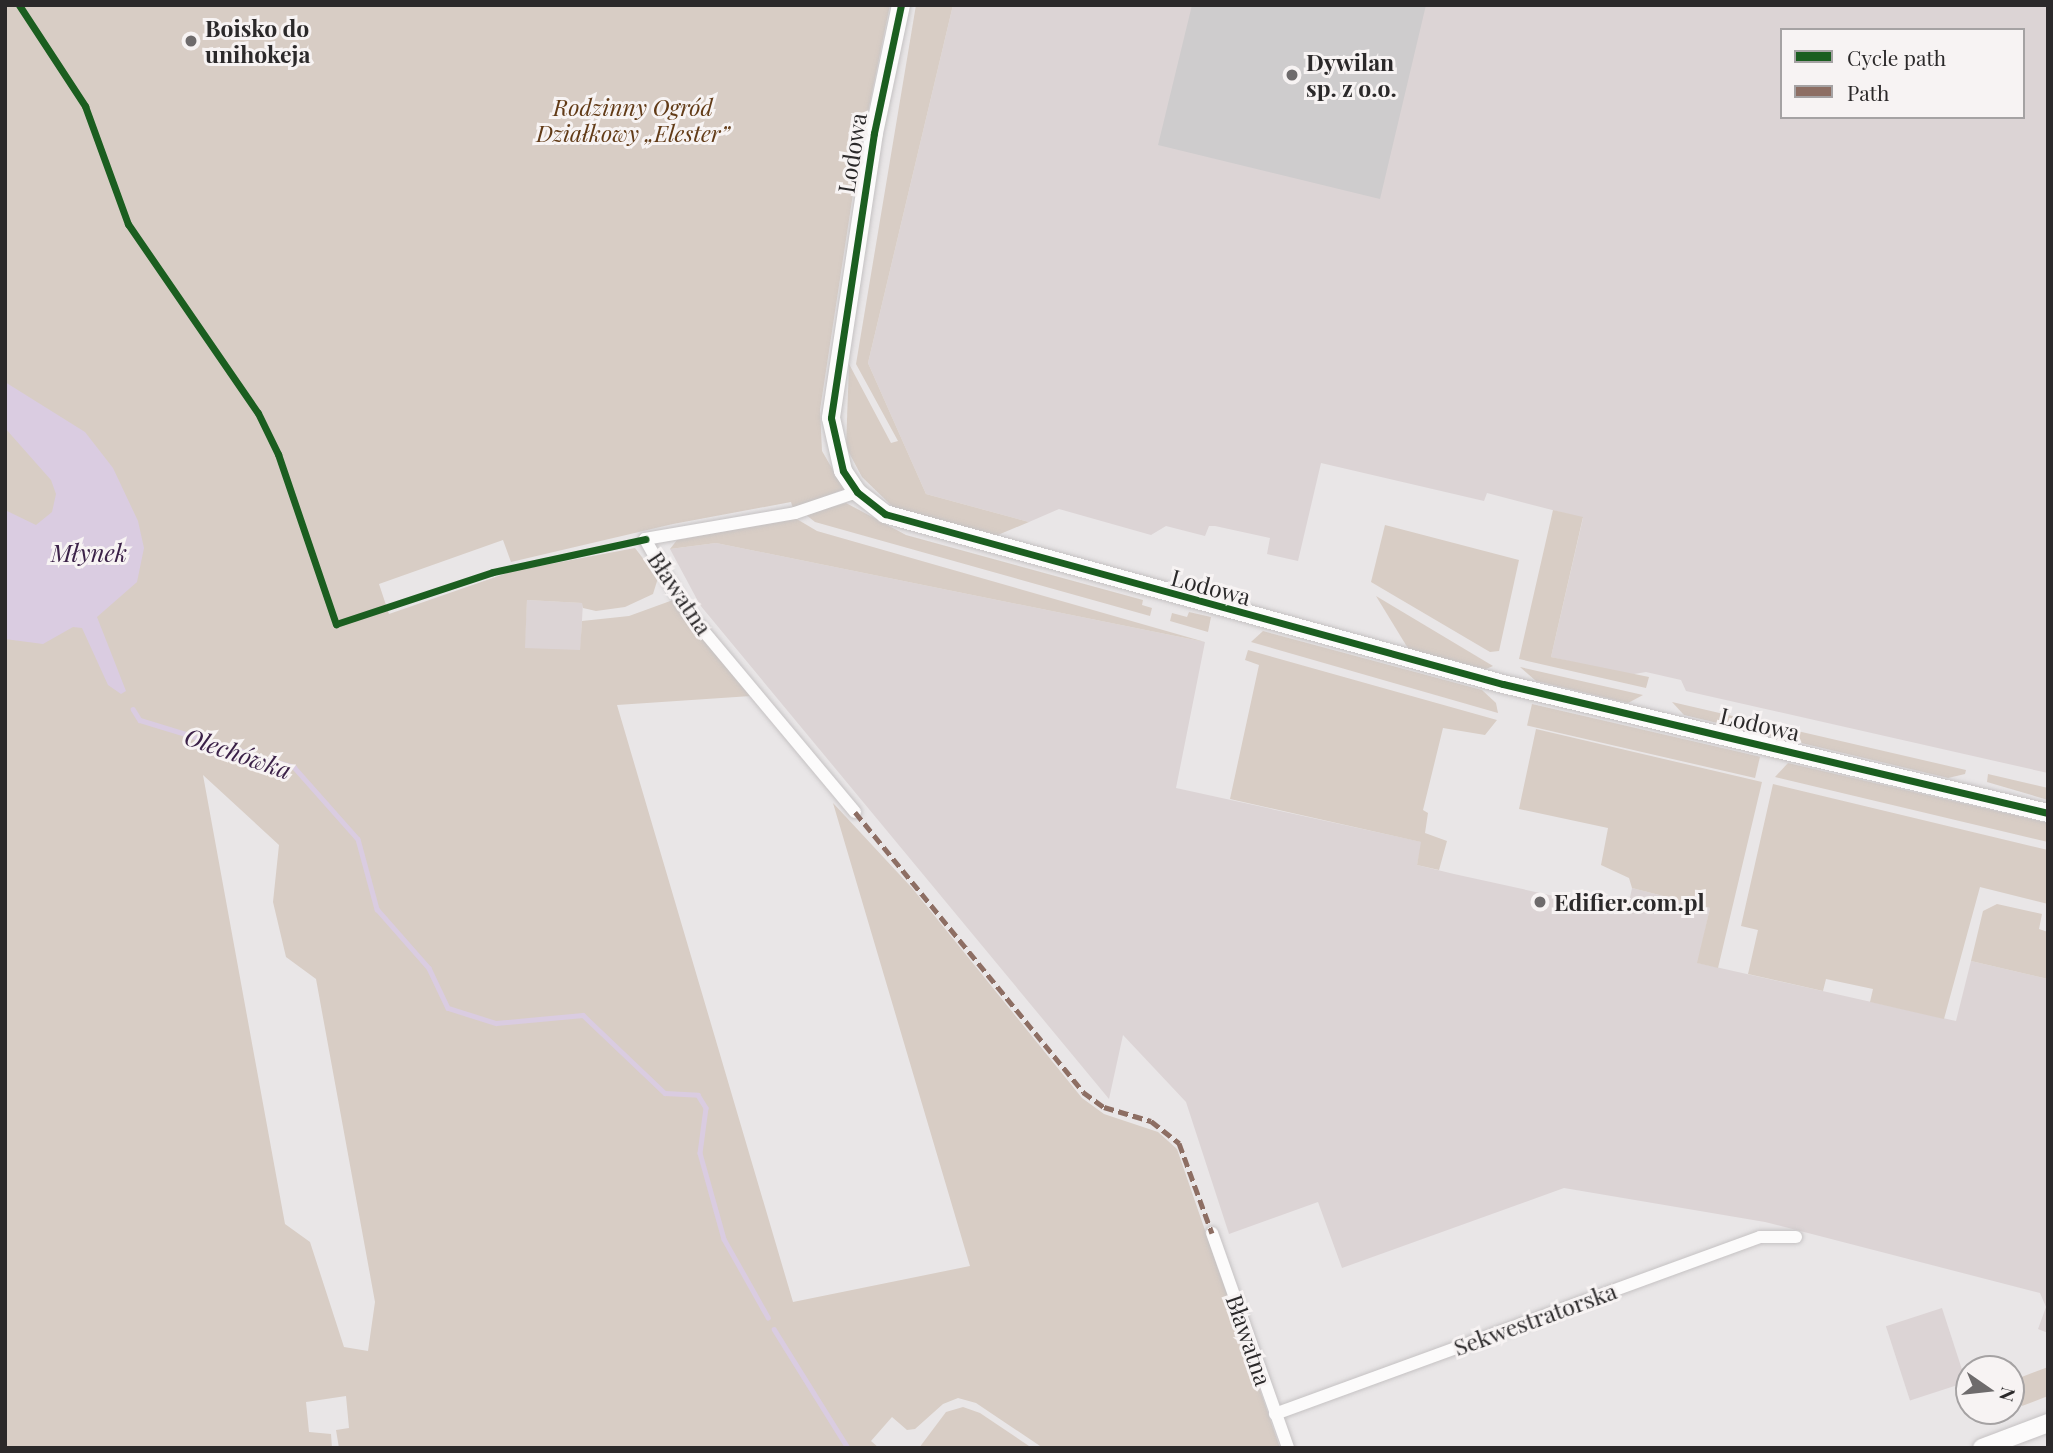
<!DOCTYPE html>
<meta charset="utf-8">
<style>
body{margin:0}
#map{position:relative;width:2053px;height:1453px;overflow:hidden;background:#e9e6e7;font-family:"Playfair Display",serif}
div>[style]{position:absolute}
.built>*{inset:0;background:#dcd4d5;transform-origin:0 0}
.green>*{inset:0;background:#d8cdc5;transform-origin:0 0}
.water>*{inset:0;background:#dacce1}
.stream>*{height:4.5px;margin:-2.25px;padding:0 2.25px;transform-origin:2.25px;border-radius:2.25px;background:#dacce1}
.building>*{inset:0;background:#cecccd}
.roads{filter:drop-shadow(0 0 2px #c5c2c3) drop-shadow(0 0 2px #c5c2c3)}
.street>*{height:12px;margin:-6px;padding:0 6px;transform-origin:6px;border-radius:6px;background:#fcfbfb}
.secondary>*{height:18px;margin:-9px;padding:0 9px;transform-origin:9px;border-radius:9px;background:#fcfbfb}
.quiet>*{height:5px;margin-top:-2.5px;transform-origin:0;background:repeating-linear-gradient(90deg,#8d6e63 0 10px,transparent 0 15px)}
.cycleway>*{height:7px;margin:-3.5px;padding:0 3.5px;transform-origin:3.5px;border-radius:3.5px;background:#1b5e20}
.dots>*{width:19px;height:19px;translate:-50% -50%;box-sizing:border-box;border:4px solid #f7f3f3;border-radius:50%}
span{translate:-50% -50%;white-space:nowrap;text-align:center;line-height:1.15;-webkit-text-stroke:6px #f7f3f3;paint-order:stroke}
.poi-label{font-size:23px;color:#2b292a;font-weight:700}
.left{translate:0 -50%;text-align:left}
.park-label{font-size:23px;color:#623b17;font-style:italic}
.street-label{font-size:23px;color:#2b292a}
.water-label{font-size:24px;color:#3b2148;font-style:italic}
.frame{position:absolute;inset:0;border:7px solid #2b292a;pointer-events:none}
.legend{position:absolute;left:1780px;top:28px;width:245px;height:91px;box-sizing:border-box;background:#f7f3f3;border:2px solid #a5a2a3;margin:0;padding:9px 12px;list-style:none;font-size:21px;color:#2b292a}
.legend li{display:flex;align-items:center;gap:14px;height:35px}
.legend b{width:35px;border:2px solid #a5a2a3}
.north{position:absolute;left:1955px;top:1355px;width:70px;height:70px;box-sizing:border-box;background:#f7f3f3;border:2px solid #a5a2a3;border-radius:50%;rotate:104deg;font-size:19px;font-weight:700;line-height:28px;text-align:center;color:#2b292a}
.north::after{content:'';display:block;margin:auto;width:24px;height:32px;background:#6e6b6c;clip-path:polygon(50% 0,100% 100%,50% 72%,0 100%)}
</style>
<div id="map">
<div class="built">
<i style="clip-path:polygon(evenodd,953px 5px,2048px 5px,2048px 773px,1686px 691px,1681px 680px,1646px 672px,1628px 675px,1551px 657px,1583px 518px,1487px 493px,1484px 501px,1321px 463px,1298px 561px,1267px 554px,1270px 538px,1215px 526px,1209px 526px,1205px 536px,1166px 526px,1151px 535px,1059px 509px,1029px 522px,926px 494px,868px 363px,953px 5px,1782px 30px,2023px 30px,2023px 117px,1782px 117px,1782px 30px)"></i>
<i style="clip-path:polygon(716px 543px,1205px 642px,1176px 788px,1422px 842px,1417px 865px,1454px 874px,1627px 912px,1632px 888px,1710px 908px,1698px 963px,1956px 1021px,1971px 961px,2048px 979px,2048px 1333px,2038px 1329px,2046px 1307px,2040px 1293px,1765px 1222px,1564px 1188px,1342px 1268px,1318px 1202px,1229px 1234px,1186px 1102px,1123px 1035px,1109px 1099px,700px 605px,670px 549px)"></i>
<i style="left:527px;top:600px;width:56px;height:49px;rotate:3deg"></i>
<i style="left:1942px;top:1308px;width:78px;height:59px;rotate:72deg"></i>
</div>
<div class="green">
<i style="clip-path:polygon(evenodd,5px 5px,890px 5px,858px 161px,820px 410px,822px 451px,844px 489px,793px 509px,791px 502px,673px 524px,511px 562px,503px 540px,379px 584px,389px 614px,513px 571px,635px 548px,658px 578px,653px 594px,625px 607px,596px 611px,583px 608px,582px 603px,527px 600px,525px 648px,580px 650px,582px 621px,629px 616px,673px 600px,751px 696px,617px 705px,793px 1302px,970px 1266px,833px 803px,912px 888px,1082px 1098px,1104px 1114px,1158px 1132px,1177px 1149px,1280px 1448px,1043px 1448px,976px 1403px,958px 1398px,943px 1404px,915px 1429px,907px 1430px,892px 1417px,871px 1441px,879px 1448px,339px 1448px,336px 1430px,349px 1428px,346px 1396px,306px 1402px,309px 1432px,331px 1434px,332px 1448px,5px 1448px,5px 5px,203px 775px,279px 845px,273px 902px,286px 957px,316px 979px,375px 1302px,368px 1351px,344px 1347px,310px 1242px,285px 1224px,203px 775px)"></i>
<i style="clip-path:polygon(916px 5px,953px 5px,868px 363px,926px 494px,1029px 522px,993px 537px,894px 508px,862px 477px,846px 447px,849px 364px,891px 443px,898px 441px,856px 364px)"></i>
<i style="clip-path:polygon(846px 503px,906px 535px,1143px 600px,1142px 605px,1152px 608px,1150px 616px,815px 522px,805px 514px)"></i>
<i style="clip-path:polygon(1553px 510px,1583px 517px,1551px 657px,1649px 677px,1646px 688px,1519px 659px)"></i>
<i style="clip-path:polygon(795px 518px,817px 531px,1205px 642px,716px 543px,670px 549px,677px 540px)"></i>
<i style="clip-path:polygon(1385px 525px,1519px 560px,1499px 651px,1490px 652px,1371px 582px)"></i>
<i style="clip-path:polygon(1376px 596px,1493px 666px,1486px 669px,1409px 650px)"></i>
<i style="clip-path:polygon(1189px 612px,1211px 617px,1208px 632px,1170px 621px,1172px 613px,1187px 617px)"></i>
<i style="clip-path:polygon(1263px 631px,1482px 690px,1496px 703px,1498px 713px,1251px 642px)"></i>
<i style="clip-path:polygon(1248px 650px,1497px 720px,1485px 735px,1443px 728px,1423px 810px,1428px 813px,1425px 833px,1447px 841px,1439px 870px,1417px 865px,1421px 842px,1230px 799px,1259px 665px,1245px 660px)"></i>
<i style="clip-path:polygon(1520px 667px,1643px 695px,1628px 703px,1536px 681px)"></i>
<i style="clip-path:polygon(1672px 702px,1966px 770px,1965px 774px,1948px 778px,1684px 715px)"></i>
<i style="left:1532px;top:704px;width:234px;height:22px;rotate:13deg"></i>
<i style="clip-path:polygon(1536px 729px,1762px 782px,1718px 968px,1697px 963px,1710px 908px,1632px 888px,1629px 878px,1601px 865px,1608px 828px,1519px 809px)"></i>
<i style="clip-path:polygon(1788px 763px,2048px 823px,2048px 842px,1775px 777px)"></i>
<i style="clip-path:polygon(1988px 774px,2048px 788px,2048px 800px,1987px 782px)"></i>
<i style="clip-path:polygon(1773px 784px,2048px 850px,2048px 904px,1980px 887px,1944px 1019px,1870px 1002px,1873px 989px,1826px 979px,1823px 991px,1748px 974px,1758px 930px,1741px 926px)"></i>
<i style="clip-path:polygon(1997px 904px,2042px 914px,2039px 929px,2048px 932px,2048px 979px,1971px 961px,1983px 911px)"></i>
<i style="clip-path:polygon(2048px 1367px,2048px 1396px,2022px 1406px,2020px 1399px,2011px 1403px,2011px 1381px)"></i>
<i style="clip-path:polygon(963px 1407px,980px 1413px,1032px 1448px,919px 1448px,946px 1412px)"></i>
</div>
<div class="water">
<i style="clip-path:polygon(5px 382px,85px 432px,113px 468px,138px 521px,144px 548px,137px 582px,97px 617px,126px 691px,121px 694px,108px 685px,82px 628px,73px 627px,43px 644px,5px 639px,5px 510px,36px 525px,52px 512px,56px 494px,51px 480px,5px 428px)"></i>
</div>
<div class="stream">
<i style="left:133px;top:709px;width:13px;rotate:58deg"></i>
<i style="left:140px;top:720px;width:161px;rotate:17deg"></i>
<i style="left:294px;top:767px;width:96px;rotate:48.4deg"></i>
<i style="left:358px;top:839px;width:73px;rotate:74.8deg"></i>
<i style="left:377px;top:909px;width:79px;rotate:48.6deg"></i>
<i style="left:429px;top:968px;width:44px;rotate:64.6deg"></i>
<i style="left:448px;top:1008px;width:50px;rotate:17.4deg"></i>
<i style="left:496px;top:1023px;width:87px;rotate:-5.3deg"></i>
<i style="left:583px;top:1015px;width:113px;rotate:43.6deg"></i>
<i style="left:665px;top:1093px;width:33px;rotate:3deg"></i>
<i style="left:698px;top:1095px;width:15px;rotate:58deg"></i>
<i style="left:706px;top:1108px;width:45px;rotate:97.6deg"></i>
<i style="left:700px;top:1153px;width:89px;rotate:74.4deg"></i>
<i style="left:724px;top:1239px;width:90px;rotate:60.6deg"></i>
<i style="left:774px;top:1329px;width:140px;rotate:58.1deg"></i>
</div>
<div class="building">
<i style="clip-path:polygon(1192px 5px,1426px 5px,1380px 199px,1158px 145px)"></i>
</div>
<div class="roads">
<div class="street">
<i style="left:855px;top:812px;width:268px;rotate:-129.9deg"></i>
<i style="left:683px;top:606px;width:77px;rotate:-119.6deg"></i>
<i style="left:645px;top:539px;width:152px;rotate:-9.8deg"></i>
<i style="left:795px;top:513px;width:65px;rotate:-18.7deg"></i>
<i style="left:1212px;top:1233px;width:228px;rotate:70.5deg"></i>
<i style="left:1275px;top:1414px;width:516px;rotate:-20.05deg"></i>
<i style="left:1760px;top:1237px;width:36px"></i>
</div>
<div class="secondary">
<i style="left:901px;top:5px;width:131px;rotate:101.9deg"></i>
<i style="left:874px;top:133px;width:288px;rotate:98.6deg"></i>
<i style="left:831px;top:418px;width:54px;rotate:77.2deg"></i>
<i style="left:843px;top:471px;width:25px;rotate:56deg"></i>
<i style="left:857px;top:492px;width:36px;rotate:38deg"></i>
<i style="left:885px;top:514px;width:641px;rotate:15.38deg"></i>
<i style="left:1503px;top:684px;width:560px;rotate:13.32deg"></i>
<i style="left:1982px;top:1448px;width:71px;rotate:-20.7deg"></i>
</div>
</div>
<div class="quiet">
<i style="left:855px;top:812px;width:361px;rotate:50.8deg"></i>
<i style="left:1083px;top:1092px;width:26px;rotate:36deg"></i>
<i style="left:1104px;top:1107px;width:49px;rotate:16.6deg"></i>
<i style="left:1151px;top:1121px;width:36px;rotate:38deg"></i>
<i style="left:1179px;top:1143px;width:96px;rotate:69.9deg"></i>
</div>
<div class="cycleway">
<i style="left:19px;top:5px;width:121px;rotate:56.8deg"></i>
<i style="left:85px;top:106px;width:126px;rotate:70deg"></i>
<i style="left:128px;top:224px;width:229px;rotate:55.5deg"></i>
<i style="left:258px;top:413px;width:46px;rotate:64deg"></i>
<i style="left:278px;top:454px;width:180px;rotate:71.2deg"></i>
<i style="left:336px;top:624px;width:165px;rotate:-18.3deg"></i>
<i style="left:493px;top:572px;width:156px;rotate:-12.2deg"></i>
<i style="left:901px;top:5px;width:131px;rotate:101.9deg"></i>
<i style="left:874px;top:133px;width:288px;rotate:98.6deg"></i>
<i style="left:831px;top:418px;width:54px;rotate:77.2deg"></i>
<i style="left:843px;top:471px;width:25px;rotate:56deg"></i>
<i style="left:857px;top:492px;width:36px;rotate:38deg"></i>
<i style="left:885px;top:514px;width:641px;rotate:15.38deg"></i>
<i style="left:1503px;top:684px;width:560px;rotate:13.32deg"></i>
</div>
<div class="dots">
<i style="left:191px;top:41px;background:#6e6b6c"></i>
<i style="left:1292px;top:75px;background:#6e6b6c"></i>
<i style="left:1540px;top:902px;background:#6e6b6c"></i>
</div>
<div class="poi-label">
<span class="left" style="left:205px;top:41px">Boisko do<br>unihokeja</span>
<span class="left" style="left:1306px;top:75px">Dywilan<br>sp. z o.o.</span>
<span class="left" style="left:1554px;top:902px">Edifier.com.pl</span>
</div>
<div class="park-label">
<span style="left:633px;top:120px">Rodzinny Ogród<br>Działkowy „Elester”</span>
</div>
<div class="street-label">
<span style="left:852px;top:153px;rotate:-81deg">Lodowa</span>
<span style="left:1211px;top:587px;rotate:15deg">Lodowa</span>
<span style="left:680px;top:593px;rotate:56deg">Bławatna</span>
<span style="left:1760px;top:724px;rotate:13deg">Lodowa</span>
<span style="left:1535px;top:1319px;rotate:-20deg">Sekwestratorska</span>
<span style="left:1249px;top:1340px;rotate:71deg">Bławatna</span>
</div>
<div class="water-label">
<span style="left:89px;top:553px">Młynek</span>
<span style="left:238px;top:753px;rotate:19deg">Olechówka</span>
</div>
<div class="frame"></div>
<ul class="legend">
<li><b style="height:9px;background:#1b5e20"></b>Cycle path</li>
<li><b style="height:9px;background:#8d6e63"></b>Path</li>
</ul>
<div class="north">N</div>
</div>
